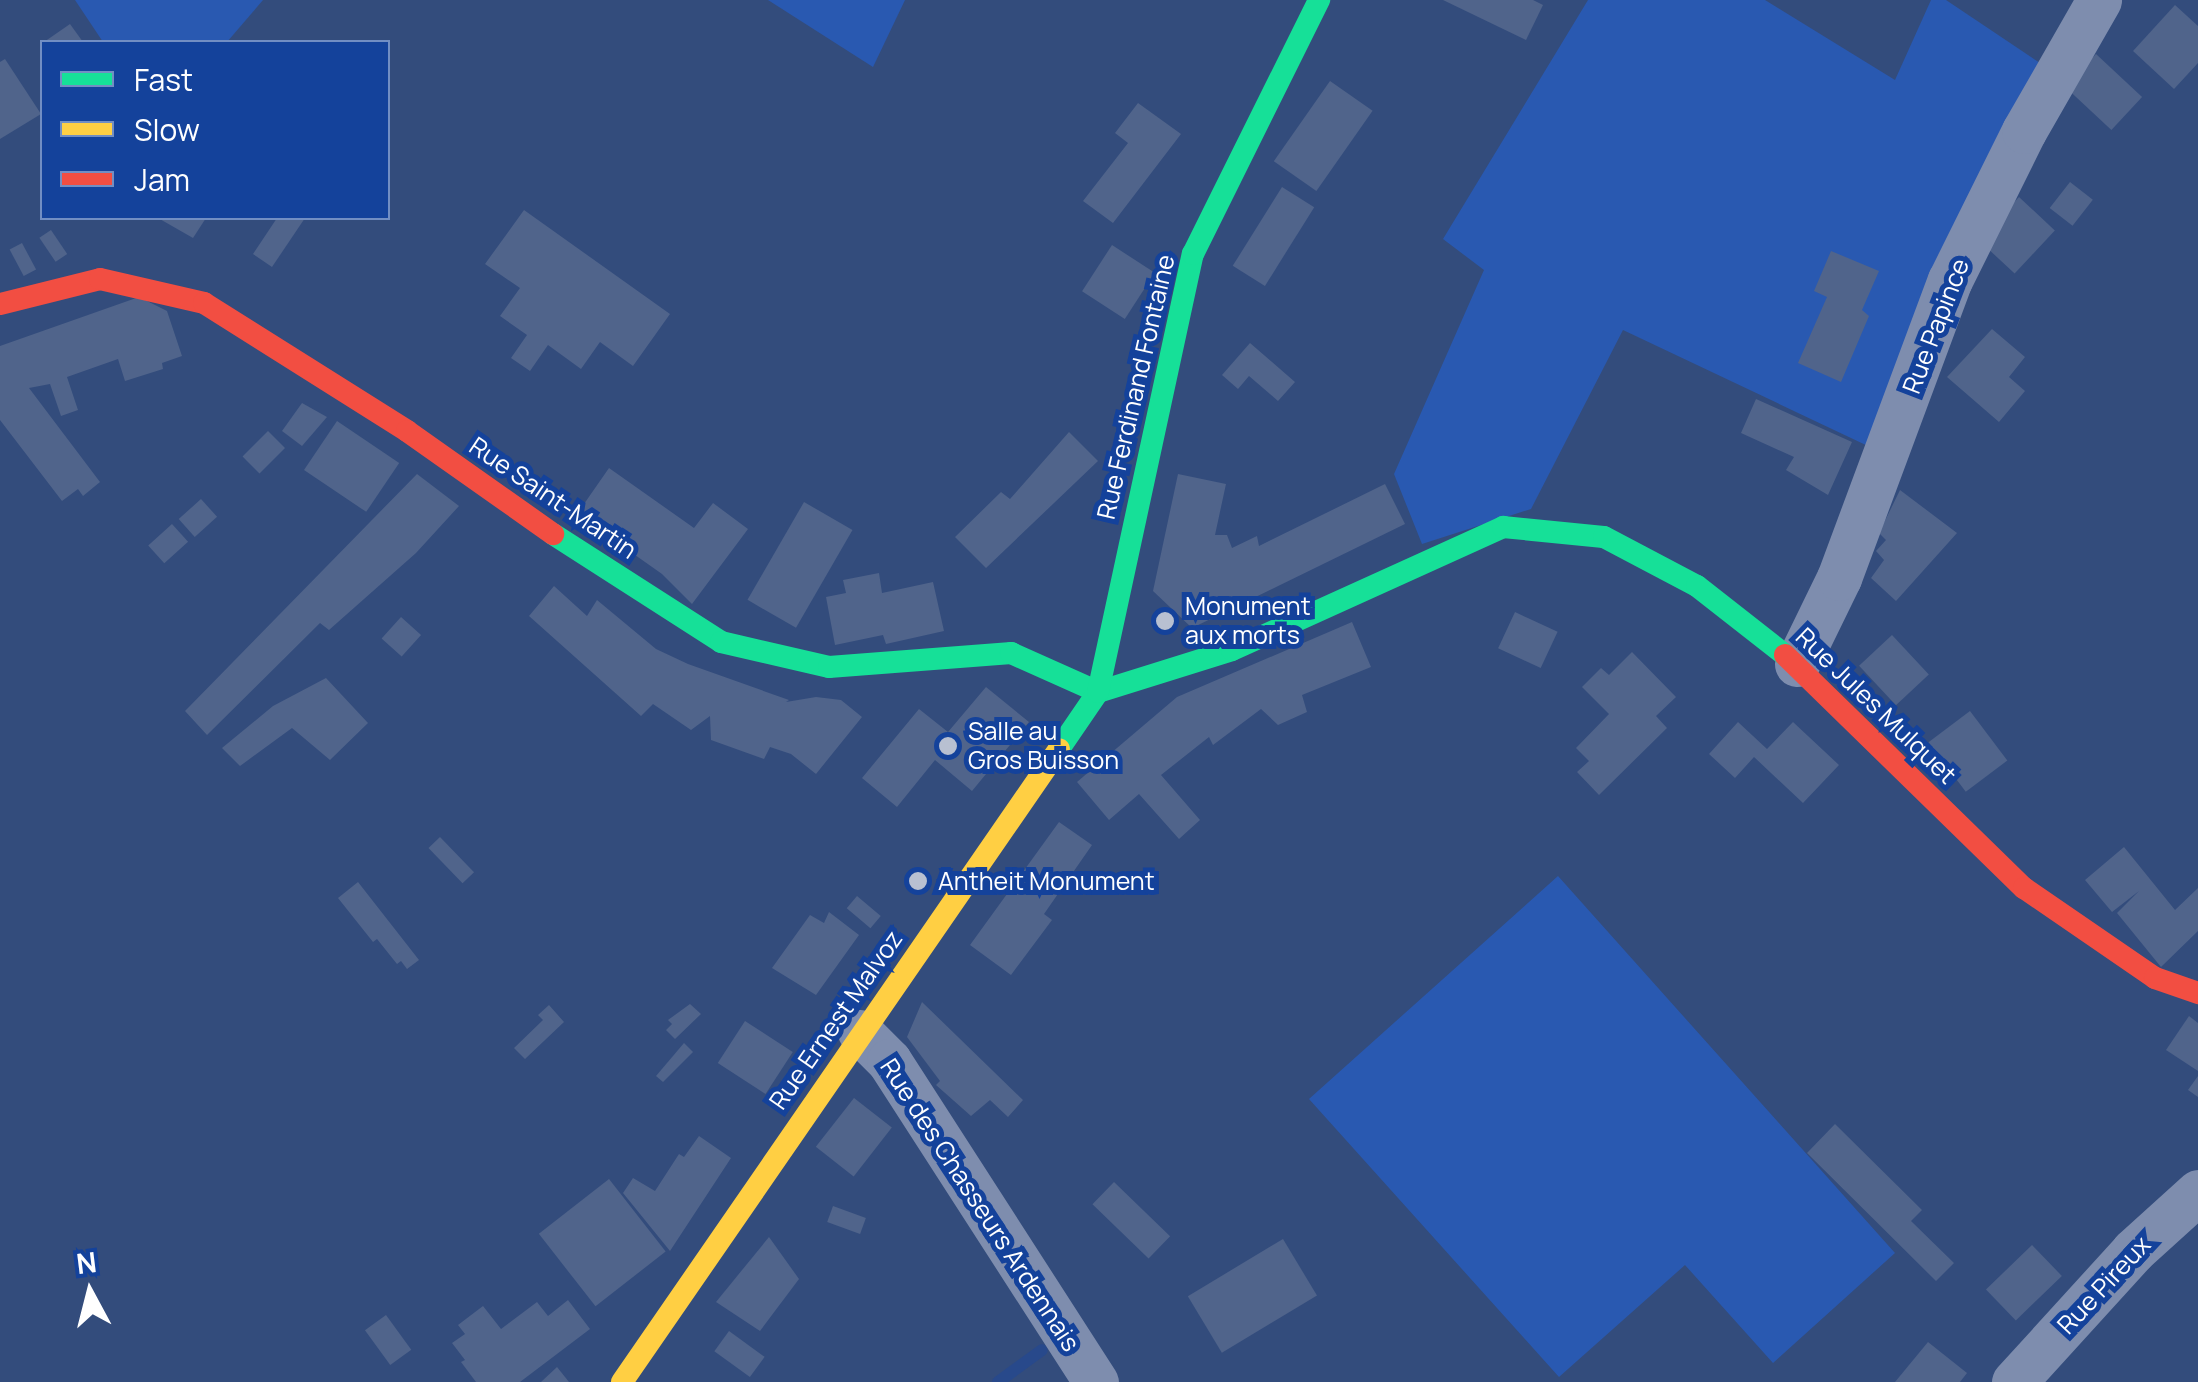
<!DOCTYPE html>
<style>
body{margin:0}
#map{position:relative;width:2198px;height:1382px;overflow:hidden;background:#334c7c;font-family:Manrope,sans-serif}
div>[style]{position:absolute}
.green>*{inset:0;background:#2959b1}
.stream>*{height:12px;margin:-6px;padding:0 6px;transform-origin:6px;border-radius:6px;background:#28498b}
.building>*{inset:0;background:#50648b;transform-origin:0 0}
.street>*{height:45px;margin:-22.5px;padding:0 22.5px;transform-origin:22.5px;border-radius:22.5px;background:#7e8dae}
.fast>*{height:22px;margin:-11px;padding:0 11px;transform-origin:11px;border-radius:11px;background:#16e098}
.slow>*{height:22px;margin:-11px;padding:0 11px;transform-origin:11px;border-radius:11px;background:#ffcf43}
.jam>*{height:22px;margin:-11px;padding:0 11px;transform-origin:11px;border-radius:11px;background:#f24e42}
.dots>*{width:28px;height:28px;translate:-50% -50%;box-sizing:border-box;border:5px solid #14429b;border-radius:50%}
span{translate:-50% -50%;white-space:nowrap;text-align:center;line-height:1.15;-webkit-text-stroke:10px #14429b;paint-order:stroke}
.street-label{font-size:25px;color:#fff}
.poi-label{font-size:25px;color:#fff}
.left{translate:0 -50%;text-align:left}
.legend{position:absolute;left:40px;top:40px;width:350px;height:180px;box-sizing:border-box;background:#14429b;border:2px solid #728ec3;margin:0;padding:12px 18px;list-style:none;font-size:30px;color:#fff}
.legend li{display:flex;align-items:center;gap:20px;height:50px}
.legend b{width:50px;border:2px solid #728ec3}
.north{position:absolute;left:40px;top:1242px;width:100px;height:100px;-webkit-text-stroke:8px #14429b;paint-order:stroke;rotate:353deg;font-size:28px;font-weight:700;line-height:40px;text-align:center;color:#fff}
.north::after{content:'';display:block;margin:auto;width:35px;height:45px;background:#fff;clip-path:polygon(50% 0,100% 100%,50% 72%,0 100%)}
</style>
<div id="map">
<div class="green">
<i style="clip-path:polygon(75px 0,263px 0,227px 42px,103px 42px)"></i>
<i style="clip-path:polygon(768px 0,905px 0,873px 67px)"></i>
<i style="clip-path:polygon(1588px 0,1765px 0,1895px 80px,1931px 0,1946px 0,2040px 63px,1870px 447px,1623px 330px,1531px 509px,1422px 544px,1394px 474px,1484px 270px,1443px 239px)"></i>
<i style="clip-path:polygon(1558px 876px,1895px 1253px,1773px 1363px,1685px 1265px,1559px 1377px,1309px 1099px)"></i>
</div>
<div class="stream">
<i style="left:998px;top:1382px;width:54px;rotate:-36deg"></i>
</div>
<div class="building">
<i style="clip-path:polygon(1443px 0,1533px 0,1543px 5px,1526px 40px)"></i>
<i style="clip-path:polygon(2175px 5px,2198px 26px,2198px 63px,2174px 89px,2133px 51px)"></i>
<i style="clip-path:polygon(70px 24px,83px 42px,44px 42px)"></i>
<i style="left:2096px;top:54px;width:63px;height:45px;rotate:43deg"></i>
<i style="clip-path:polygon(5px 59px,41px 114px,0 139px,0 62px)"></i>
<i style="left:1330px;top:81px;width:52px;height:98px;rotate:35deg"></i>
<i style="clip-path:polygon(1138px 103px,1181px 134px,1113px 223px,1083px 201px,1128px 143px,1115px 133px)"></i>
<i style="left:2070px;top:182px;width:29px;height:33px;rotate:38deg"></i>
<i style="left:1282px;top:187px;width:38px;height:93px;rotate:32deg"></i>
<i style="left:2019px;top:197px;width:49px;height:59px;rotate:43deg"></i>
<i style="clip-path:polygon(524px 210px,670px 314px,633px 366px,600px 342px,581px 369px,548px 345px,530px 371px,511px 358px,527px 335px,500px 316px,520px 288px,485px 264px)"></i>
<i style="clip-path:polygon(158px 218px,206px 218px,193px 238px)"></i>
<i style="clip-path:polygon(277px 218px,305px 218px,272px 267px,253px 254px)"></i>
<i style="left:51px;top:230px;width:29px;height:14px;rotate:56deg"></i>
<i style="left:22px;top:243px;width:30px;height:14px;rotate:62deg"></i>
<i style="left:1112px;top:245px;width:51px;height:55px;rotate:33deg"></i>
<i style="clip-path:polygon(1831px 251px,1879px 271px,1862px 310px,1869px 316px,1841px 382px,1798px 363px,1827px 297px,1814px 291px)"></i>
<i style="clip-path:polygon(139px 297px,167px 311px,182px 356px,162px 363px,163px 369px,125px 381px,118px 359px,67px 377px,78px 410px,61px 416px,50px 384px,29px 388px,100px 482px,83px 496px,78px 489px,62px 501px,0 420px,0 346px)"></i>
<i style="clip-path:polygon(1992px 329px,2025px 357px,2009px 377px,2025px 391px,1999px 422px,1947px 377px)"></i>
<i style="clip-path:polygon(1250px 343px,1295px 382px,1278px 401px,1249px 376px,1238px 389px,1222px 375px)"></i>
<i style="clip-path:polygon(1756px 399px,1852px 442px,1828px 495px,1786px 470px,1794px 457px,1741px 433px)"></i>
<i style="clip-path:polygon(302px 403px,327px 417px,302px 446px,282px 431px)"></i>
<i style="left:337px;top:421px;width:75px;height:59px;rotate:34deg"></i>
<i style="left:268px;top:431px;width:24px;height:36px;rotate:45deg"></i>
<i style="clip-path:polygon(1069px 432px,1098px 461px,986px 568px,955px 537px,1001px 492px,1010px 499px)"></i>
<i style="clip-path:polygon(609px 468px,694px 528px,713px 503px,748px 529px,692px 604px,662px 574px,577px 514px)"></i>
<i style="clip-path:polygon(417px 474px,459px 506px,416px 553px,329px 630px,320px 623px,207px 735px,185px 711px)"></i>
<i style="clip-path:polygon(1178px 474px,1226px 484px,1215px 535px,1227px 535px,1232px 548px,1257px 536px,1259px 546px,1385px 484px,1405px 524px,1192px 628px,1153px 591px)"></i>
<i style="clip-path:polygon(1900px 490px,1957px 533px,1896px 601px,1871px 578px,1884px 560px,1876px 551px,1886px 540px,1879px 533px)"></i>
<i style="left:201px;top:499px;width:24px;height:30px;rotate:48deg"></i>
<i style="left:804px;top:502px;width:56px;height:113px;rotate:30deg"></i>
<i style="left:172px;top:524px;width:24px;height:32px;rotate:48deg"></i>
<i style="clip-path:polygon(879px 573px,882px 593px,933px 582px,944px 631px,886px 644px,883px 635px,835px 645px,826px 597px,846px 593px,843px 580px)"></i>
<i style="clip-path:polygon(554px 586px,587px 616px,597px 600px,656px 649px,688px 664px,789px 700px,786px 702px,816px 697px,841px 700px,862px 717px,816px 774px,791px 754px,770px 747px,764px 759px,711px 740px,710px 716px,691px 730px,653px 704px,641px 716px,529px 616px)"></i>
<i style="left:1515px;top:612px;width:47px;height:40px;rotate:25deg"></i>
<i style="left:401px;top:617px;width:27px;height:29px;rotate:42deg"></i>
<i style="clip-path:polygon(1352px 622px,1371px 667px,1302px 695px,1307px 712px,1278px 725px,1261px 709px,1213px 745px,1209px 737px,1161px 775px,1200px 820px,1179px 839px,1139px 794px,1109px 820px,1077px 782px,1177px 697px)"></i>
<i style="left:1892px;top:635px;width:54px;height:45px;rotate:47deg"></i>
<i style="clip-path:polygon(1632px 652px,1676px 697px,1656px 716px,1667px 728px,1599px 795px,1577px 772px,1589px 761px,1576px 748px,1609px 714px,1582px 687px,1601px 668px,1609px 675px)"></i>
<i style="clip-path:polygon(326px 678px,368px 723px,330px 760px,292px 728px,240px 766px,222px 748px,273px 706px)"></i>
<i style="clip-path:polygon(986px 687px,1029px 722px,972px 791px,935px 760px,897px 807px,862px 778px,919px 709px,948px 732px)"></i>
<i style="left:1970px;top:711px;width:62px;height:52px;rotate:53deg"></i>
<i style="clip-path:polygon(1738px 722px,1767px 749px,1793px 722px,1839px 765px,1803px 803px,1754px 757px,1735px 778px,1709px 754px)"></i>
<i style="clip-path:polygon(1059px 822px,1092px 845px,1044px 914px,1052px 920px,1011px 975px,970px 945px)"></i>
<i style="left:440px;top:837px;width:49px;height:16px;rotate:46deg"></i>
<i style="clip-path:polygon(2124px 847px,2175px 910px,2198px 888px,2198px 931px,2161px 967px,2117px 913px,2139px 891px,2112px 912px,2085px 880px)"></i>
<i style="clip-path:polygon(358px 882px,419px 960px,407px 969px,401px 961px,397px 964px,377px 939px,373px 942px,338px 898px)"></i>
<i style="left:857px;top:896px;width:31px;height:16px;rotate:40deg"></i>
<i style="clip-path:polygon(829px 912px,859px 935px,816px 995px,772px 968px,810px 915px,824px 923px)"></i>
<i style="clip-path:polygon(922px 1002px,1023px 1100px,1008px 1117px,990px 1100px,971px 1116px,936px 1085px,940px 1081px,907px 1037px)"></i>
<i style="clip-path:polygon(690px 1004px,701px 1014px,675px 1039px,666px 1030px,672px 1024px,668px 1020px)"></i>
<i style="clip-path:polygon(549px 1005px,564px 1022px,525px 1059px,514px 1048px,543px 1020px,538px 1015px)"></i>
<i style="clip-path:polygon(2189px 1016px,2198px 1023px,2198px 1071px,2166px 1050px)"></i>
<i style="left:745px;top:1021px;width:57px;height:50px;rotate:33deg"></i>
<i style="clip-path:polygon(684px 1043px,693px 1052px,663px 1082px,656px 1076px)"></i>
<i style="clip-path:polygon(2198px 1076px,2198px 1097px,2188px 1090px)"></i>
<i style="left:854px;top:1098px;width:48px;height:62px;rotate:38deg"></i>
<i style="clip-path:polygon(1835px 1124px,1922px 1210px,1911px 1221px,1954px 1263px,1936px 1281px,1807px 1153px)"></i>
<i style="clip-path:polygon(699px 1136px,731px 1158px,670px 1251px,623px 1193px,633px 1178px,655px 1191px,679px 1154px,684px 1157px)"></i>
<i style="left:609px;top:1179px;width:92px;height:89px;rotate:52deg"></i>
<i style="left:1114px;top:1182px;width:78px;height:31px;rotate:44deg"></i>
<i style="left:833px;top:1206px;width:35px;height:17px;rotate:20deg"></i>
<i style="clip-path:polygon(769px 1237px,799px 1279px,760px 1331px,716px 1302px)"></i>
<i style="left:1283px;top:1239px;width:66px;height:111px;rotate:59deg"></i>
<i style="left:2032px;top:1245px;width:43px;height:64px;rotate:46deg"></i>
<i style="clip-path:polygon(568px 1300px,590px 1329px,520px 1382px,476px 1382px,461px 1362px,465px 1360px,452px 1343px,465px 1334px,458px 1325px,483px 1306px,501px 1329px,537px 1302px,548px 1316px)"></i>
<i style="left:386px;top:1315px;width:43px;height:26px;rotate:54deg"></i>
<i style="left:729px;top:1331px;width:44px;height:25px;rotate:36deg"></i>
<i style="clip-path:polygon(1928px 1342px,1967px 1373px,1960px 1382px,1895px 1382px)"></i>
<i style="clip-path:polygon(557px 1367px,569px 1382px,541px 1382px)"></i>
</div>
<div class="street">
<i style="left:1797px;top:664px;width:96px;rotate:-64deg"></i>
<i style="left:1839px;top:578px;width:318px;rotate:-69.6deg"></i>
<i style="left:1950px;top:280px;width:166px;rotate:-63.6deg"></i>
<i style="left:2024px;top:131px;width:151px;rotate:-60.2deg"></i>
<i style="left:860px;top:1032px;width:41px;rotate:45deg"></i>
<i style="left:889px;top:1061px;width:382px;rotate:57.2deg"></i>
<i style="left:2014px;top:1382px;width:177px;rotate:-47.7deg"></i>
<i style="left:2133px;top:1251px;width:88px;rotate:-42.2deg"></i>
</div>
<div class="fast">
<i style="left:553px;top:534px;width:200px;rotate:32.7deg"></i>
<i style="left:721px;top:642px;width:111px;rotate:13deg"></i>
<i style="left:829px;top:667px;width:183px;rotate:-4.4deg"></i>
<i style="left:1011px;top:653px;width:95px;rotate:24.1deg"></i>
<i style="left:1098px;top:692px;width:140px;rotate:-17.4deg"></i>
<i style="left:1232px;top:650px;width:298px;rotate:-24.4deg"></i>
<i style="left:1503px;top:527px;width:101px;rotate:5.7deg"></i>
<i style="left:1604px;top:537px;width:105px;rotate:27.8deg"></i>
<i style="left:1697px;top:586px;width:112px;rotate:38.1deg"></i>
<i style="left:1059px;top:749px;width:69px;rotate:-55.6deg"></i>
<i style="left:1098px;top:692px;width:448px;rotate:-77.8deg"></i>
<i style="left:1193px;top:254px;width:284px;rotate:-63.6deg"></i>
</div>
<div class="slow">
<i style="left:622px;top:1382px;width:769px;rotate:-55.38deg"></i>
</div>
<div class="jam">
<i style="left:0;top:304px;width:103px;rotate:-14deg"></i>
<i style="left:100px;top:279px;width:107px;rotate:13deg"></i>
<i style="left:204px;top:303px;width:240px;rotate:32.2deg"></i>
<i style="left:407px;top:431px;width:179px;rotate:35.2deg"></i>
<i style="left:1785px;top:655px;width:334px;rotate:44.3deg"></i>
<i style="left:2024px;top:888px;width:159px;rotate:34.5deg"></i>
<i style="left:2155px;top:978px;width:46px;rotate:19.2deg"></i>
</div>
<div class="dots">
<i style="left:1165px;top:621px;background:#b8c0d1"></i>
<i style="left:948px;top:746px;background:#b8c0d1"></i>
<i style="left:918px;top:881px;background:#b8c0d1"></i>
</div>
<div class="street-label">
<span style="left:1936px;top:326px;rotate:-69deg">Rue Papince</span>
<span style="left:1136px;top:387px;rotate:-77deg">Rue Ferdinand Fontaine</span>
<span style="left:553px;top:498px;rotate:34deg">Rue Saint-Martin</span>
<span style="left:1876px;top:706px;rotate:44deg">Rue Jules Mulquet</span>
<span style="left:836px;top:1020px;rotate:-55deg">Rue Ernest Malvoz</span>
<span style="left:980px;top:1205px;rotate:57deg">Rue des Chasseurs Ardennais</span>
<span style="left:2104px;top:1285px;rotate:-47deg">Rue Pireux</span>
</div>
<div class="poi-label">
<span class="left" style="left:1185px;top:621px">Monument<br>aux morts</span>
<span class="left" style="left:968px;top:746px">Salle au<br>Gros Buisson</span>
<span class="left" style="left:938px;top:881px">Antheit Monument</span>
</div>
<ul class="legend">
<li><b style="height:12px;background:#16e098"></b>Fast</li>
<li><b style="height:12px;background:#ffcf43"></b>Slow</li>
<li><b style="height:12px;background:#f24e42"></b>Jam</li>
</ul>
<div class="north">N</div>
</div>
